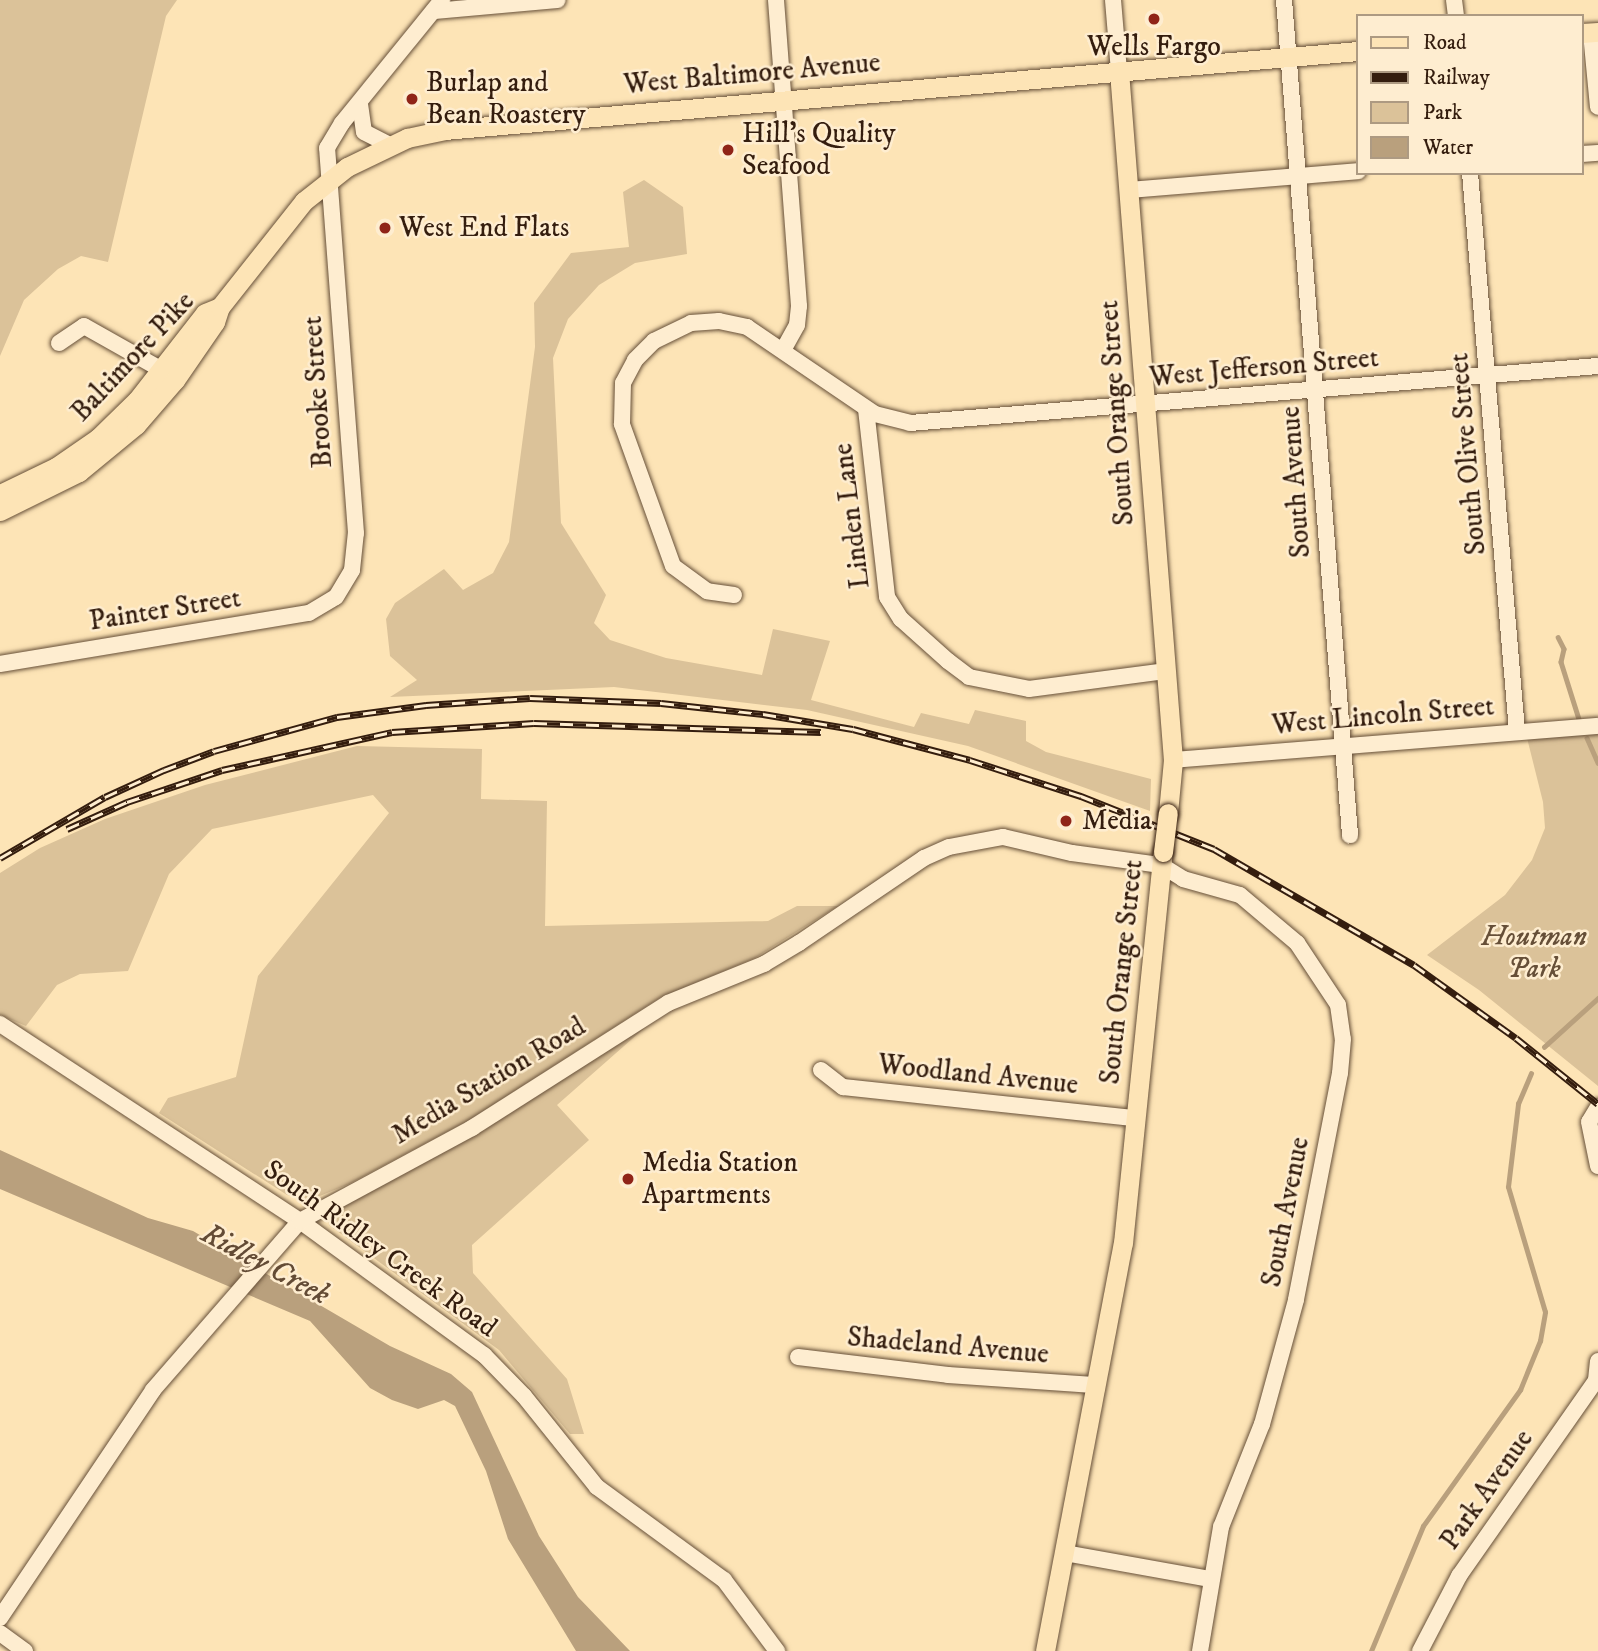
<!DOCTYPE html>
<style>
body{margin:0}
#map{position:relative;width:1598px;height:1651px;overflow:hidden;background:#fde4b6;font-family:"IM FELL DW Pica",serif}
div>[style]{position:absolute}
.green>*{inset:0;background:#dbc299}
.water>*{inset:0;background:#b9a07d}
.stream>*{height:4.5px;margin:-2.25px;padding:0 2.25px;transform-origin:2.25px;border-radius:2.25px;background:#b9a07d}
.roads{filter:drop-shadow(0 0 2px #664f38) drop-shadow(0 0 2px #664f38)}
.minor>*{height:16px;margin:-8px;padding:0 8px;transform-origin:8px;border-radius:8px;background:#feedd0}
.major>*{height:19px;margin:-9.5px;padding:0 9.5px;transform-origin:9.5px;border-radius:9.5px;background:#fde4b6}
.rail>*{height:7px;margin-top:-3.5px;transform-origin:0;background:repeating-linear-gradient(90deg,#feedd0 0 13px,#341d0e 0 26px);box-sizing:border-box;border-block:2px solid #341d0e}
.bridges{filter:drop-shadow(0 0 2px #341d0e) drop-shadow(0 0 2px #341d0e)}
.major-bridge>*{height:19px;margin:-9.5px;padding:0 9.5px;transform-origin:9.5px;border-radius:9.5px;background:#fde4b6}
.dots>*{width:19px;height:19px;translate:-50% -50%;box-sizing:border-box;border:4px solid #feedd0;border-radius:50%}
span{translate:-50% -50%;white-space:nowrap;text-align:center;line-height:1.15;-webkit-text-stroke:5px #feedd0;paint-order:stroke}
.poi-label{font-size:28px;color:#341d0e}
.left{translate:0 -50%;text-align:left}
.street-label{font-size:28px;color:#341d0e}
.park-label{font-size:28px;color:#664f38;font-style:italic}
.water-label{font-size:30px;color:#634b35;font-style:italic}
.legend{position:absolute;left:1356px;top:14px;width:228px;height:161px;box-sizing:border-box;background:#feedd0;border:2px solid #ad9a82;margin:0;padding:9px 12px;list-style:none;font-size:21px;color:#341d0e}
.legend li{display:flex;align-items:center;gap:14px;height:35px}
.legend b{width:35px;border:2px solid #ad9a82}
</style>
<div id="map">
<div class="green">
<i style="clip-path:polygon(0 0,177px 0,166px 16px,108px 262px,81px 256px,58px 269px,24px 300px,0 356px)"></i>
<i style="clip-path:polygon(644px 180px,683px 207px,687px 254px,635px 263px,599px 285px,568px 319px,553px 358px,561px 523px,606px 595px,594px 623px,610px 640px,666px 658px,762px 675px,773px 629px,830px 641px,811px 700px,914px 727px,921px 713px,969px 724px,975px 710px,1026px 721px,1026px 741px,1046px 752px,1151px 779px,1150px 811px,968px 746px,807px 710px,614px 687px,390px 697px,417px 680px,390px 656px,386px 619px,395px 603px,444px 569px,463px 590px,493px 573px,509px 542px,535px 347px,534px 303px,571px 253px,629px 247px,623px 192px)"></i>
<i style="clip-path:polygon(1598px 729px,1598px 1086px,1479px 990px,1427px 955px,1505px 895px,1532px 860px,1545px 828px,1543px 802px,1527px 738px)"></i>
<i style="clip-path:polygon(357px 746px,482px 749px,481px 799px,547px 801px,545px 926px,768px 921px,797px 906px,838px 906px,755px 958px,661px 997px,469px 1120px,349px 1184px,310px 1200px,287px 1195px,159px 1113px,168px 1098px,236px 1077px,258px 976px,389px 813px,373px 795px,212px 829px,169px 874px,128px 971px,80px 974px,57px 985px,26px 1026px,0 1015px,0 873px,40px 848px,105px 819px,205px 785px)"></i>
<i style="clip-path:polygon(657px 1017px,557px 1105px,589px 1140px,472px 1245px,473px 1273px,567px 1379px,584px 1434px,570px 1434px,499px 1350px,329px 1225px,327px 1213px,474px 1134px)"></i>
</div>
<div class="water">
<i style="clip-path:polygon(0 1150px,148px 1218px,193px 1231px,390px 1346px,451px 1374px,472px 1392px,539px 1536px,578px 1597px,630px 1651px,576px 1651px,508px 1539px,486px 1471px,455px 1406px,444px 1400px,418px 1409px,392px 1400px,370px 1388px,310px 1321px,0 1189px)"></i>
</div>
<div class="stream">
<i style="left:1558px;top:637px;width:13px;rotate:63deg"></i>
<i style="left:1564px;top:649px;width:13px;rotate:103deg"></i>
<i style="left:1561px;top:662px;width:60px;rotate:72.5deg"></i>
<i style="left:1587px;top:738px;width:27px;rotate:66deg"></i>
<i style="left:1544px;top:1047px;width:73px;rotate:-42.2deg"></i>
<i style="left:1371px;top:1651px;width:135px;rotate:-67.4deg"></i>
<i style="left:1423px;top:1526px;width:167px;rotate:-54.5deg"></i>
<i style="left:1520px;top:1390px;width:53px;rotate:-67.8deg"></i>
<i style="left:1540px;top:1341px;width:29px;rotate:-80deg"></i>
<i style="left:1545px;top:1312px;width:130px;rotate:-106.5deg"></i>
<i style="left:1508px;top:1187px;width:84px;rotate:-83.1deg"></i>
<i style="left:1518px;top:1104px;width:33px;rotate:-67deg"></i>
</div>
<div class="roads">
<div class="minor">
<i style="left:776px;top:0;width:307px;rotate:85.7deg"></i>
<i style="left:799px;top:306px;width:19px;rotate:96deg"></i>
<i style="left:797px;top:325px;width:29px;rotate:119deg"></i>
<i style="left:1113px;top:0;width:71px;rotate:85.2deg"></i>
<i style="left:1284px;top:0;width:838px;rotate:85.48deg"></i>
<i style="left:1454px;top:0;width:16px;rotate:83deg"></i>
<i style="left:434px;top:11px;width:124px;rotate:-5.1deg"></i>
<i style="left:1591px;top:33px;width:74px;rotate:84.6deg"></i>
<i style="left:360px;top:104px;width:28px;rotate:82deg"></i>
<i style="left:364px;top:132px;width:28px;rotate:27deg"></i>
<i style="left:1582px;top:154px;width:16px;rotate:-4deg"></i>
<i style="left:1470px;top:173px;width:560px;rotate:85.19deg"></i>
<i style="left:1128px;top:190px;width:231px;rotate:-4.7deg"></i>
<i style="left:59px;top:343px;width:30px;rotate:-34deg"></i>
<i style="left:84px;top:326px;width:90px;rotate:29.4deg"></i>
<i style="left:866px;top:409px;width:189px;rotate:83.6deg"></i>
<i style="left:887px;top:597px;width:26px;rotate:58deg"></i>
<i style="left:901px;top:619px;width:63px;rotate:41.8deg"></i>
<i style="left:948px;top:661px;width:26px;rotate:37deg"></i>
<i style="left:969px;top:677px;width:61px;rotate:11.3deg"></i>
<i style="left:1029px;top:689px;width:137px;rotate:-7.5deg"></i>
<i style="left:734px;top:595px;width:27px;rotate:-172deg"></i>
<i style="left:707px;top:591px;width:42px;rotate:-143.7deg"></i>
<i style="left:673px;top:566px;width:151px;rotate:-109.8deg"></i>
<i style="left:622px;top:424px;width:41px;rotate:-88.6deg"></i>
<i style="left:623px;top:383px;width:26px;rotate:-62deg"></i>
<i style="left:635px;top:360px;width:27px;rotate:-45deg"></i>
<i style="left:654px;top:341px;width:41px;rotate:-25.9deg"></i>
<i style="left:691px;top:323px;width:28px;rotate:-4deg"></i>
<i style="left:719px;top:321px;width:29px;rotate:12deg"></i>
<i style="left:747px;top:327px;width:155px;rotate:34.2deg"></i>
<i style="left:875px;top:414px;width:36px;rotate:14deg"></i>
<i style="left:910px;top:423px;width:690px;rotate:-4.74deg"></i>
<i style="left:0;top:664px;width:313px;rotate:-9.4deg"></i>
<i style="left:309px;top:613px;width:31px;rotate:-31deg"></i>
<i style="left:336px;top:597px;width:31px;rotate:-59deg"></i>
<i style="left:352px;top:570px;width:37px;rotate:-84deg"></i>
<i style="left:356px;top:533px;width:386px;rotate:-94.3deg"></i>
<i style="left:327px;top:148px;width:29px;rotate:-59deg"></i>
<i style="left:342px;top:123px;width:159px;rotate:-50.9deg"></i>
<i style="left:1173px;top:760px;width:426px;rotate:-4.6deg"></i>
<i style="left:0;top:1024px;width:359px;rotate:33.3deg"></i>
<i style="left:300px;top:1221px;width:228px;rotate:36.1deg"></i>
<i style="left:484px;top:1355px;width:57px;rotate:45.7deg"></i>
<i style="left:524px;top:1396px;width:117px;rotate:51.3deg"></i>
<i style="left:597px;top:1487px;width:157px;rotate:36.2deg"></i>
<i style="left:724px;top:1580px;width:89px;rotate:53.3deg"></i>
<i style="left:821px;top:1070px;width:28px;rotate:38deg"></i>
<i style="left:843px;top:1087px;width:294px;rotate:6.1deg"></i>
<i style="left:1598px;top:1107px;width:17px;rotate:121deg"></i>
<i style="left:1589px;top:1122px;width:45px;rotate:78.4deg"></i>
<i style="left:798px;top:1357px;width:151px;rotate:6.8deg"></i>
<i style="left:948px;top:1375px;width:146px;rotate:3.9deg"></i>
<i style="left:1065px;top:1553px;width:147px;rotate:10.2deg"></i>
<i style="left:0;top:1618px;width:275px;rotate:-56.1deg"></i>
<i style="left:153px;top:1390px;width:224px;rotate:-49deg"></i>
<i style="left:300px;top:1221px;width:196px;rotate:-28.4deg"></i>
<i style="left:472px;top:1128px;width:232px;rotate:-32.5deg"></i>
<i style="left:668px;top:1003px;width:104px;rotate:-22.1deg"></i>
<i style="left:764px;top:964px;width:41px;rotate:-31deg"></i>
<i style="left:799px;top:943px;width:151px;rotate:-34.2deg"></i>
<i style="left:924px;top:858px;width:27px;rotate:-24deg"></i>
<i style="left:949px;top:847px;width:55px;rotate:-10.5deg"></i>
<i style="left:1003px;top:837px;width:71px;rotate:13.1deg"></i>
<i style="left:1072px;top:853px;width:90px;rotate:7.7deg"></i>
<i style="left:1161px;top:865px;width:26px;rotate:32deg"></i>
<i style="left:1183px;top:879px;width:59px;rotate:15.7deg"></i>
<i style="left:1240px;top:895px;width:75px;rotate:40.1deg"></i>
<i style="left:1297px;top:943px;width:74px;rotate:56.5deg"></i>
<i style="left:1338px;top:1005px;width:34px;rotate:82deg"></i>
<i style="left:1343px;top:1039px;width:34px;rotate:95deg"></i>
<i style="left:1340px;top:1073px;width:231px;rotate:101deg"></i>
<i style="left:1296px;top:1300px;width:129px;rotate:105.3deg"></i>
<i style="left:1262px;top:1424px;width:111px;rotate:111.7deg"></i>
<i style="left:1221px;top:1527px;width:126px;rotate:99.6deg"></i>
<i style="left:0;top:1633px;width:31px;rotate:36deg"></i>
<i style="left:1420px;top:1651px;width:85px;rotate:-62.5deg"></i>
<i style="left:1459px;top:1576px;width:239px;rotate:-55deg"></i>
<i style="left:1596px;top:1380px;width:19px;rotate:-84deg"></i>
</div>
<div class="major">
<i style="left:1582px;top:33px;width:16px;rotate:-4deg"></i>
<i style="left:1119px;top:71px;width:691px;rotate:85.52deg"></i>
<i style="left:1173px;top:760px;width:53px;rotate:95.4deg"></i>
<i style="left:0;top:494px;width:62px;rotate:-25.7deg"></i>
<i style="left:56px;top:467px;width:51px;rotate:-34.6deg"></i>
<i style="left:98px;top:438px;width:54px;rotate:-44.3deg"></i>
<i style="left:137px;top:400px;width:110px;rotate:-52deg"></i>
<i style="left:205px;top:313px;width:16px;rotate:-22deg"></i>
<i style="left:0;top:511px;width:88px;rotate:-26.3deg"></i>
<i style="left:79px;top:472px;width:74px;rotate:-39.5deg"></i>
<i style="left:136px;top:425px;width:60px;rotate:-49.1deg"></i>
<i style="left:175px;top:380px;width:70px;rotate:-55.4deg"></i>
<i style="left:215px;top:322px;width:16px;rotate:-72deg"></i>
<i style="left:220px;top:307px;width:135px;rotate:-51.6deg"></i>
<i style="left:304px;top:201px;width:55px;rotate:-38.3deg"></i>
<i style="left:347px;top:167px;width:67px;rotate:-25.8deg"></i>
<i style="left:407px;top:138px;width:38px;rotate:-12deg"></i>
<i style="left:444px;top:130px;width:917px;rotate:-4.94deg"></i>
<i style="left:1045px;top:1651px;width:415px;rotate:-79.2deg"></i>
<i style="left:1123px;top:1243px;width:393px;rotate:-84.2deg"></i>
</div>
</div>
<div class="rail">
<i style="left:67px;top:829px;width:66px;rotate:-24.2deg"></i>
<i style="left:127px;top:802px;width:100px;rotate:-18.6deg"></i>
<i style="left:222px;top:770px;width:174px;rotate:-12.6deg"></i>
<i style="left:392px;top:732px;width:142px;rotate:-3.6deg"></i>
<i style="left:534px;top:723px;width:287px;rotate:1.8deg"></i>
<i style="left:0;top:858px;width:121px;rotate:-30.2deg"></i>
<i style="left:105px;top:797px;width:65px;rotate:-24.6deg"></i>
<i style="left:164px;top:770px;width:53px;rotate:-20.8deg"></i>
<i style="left:214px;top:751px;width:128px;rotate:-15.5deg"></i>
<i style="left:337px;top:717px;width:90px;rotate:-7.7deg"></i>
<i style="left:426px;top:705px;width:104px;rotate:-3.9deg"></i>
<i style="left:530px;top:698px;width:131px;rotate:2.2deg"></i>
<i style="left:661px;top:703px;width:103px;rotate:6.2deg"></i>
<i style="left:763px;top:714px;width:91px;rotate:9.5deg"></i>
<i style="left:853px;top:729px;width:121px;rotate:14.8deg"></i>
<i style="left:970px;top:760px;width:117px;rotate:18deg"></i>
<i style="left:1081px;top:796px;width:143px;rotate:21.7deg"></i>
<i style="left:1214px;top:849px;width:231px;rotate:30.1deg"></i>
<i style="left:1414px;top:965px;width:125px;rotate:35.6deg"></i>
<i style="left:1516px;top:1038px;width:105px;rotate:38.8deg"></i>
</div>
<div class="bridges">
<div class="major-bridge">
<i style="left:1163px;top:852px;width:39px;rotate:-83deg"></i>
</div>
</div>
<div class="dots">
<i style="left:1154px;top:19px;background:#8f2418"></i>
<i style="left:412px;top:99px;background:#8f2418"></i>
<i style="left:728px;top:150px;background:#8f2418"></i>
<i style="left:385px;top:228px;background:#8f2418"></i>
<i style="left:1066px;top:821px;background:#8f2418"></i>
<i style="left:628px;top:1179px;background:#8f2418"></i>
</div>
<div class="poi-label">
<span style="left:1154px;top:47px">Wells Fargo</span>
<span class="left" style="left:426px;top:99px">Burlap and<br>Bean Roastery</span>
<span class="left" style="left:742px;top:150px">Hill's Quality<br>Seafood</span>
<span class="left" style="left:399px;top:228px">West End Flats</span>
<span class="left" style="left:1082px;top:821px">Media</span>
<span class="left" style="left:642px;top:1179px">Media Station<br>Apartments</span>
</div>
<div class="street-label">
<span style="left:752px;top:74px;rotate:-5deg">West Baltimore Avenue</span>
<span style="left:133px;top:357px;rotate:-47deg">Baltimore Pike</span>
<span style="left:1264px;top:368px;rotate:-5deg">West Jefferson Street</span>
<span style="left:318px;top:392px;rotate:-94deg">Brooke Street</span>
<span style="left:1117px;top:413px;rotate:-94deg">South Orange Street</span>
<span style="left:1468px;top:454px;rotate:-95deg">South Olive Street</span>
<span style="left:1296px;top:482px;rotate:-94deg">South Avenue</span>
<span style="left:852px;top:516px;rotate:-97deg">Linden Lane</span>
<span style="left:165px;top:610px;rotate:-9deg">Painter Street</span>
<span style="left:1383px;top:716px;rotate:-5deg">West Lincoln Street</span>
<span style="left:1122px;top:972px;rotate:-84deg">South Orange Street</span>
<span style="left:978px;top:1075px;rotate:6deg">Woodland Avenue</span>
<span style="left:489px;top:1081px;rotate:-31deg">Media Station Road</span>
<span style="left:1286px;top:1212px;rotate:-79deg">South Avenue</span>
<span style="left:380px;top:1249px;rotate:36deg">South Ridley Creek Road</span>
<span style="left:948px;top:1346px;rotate:5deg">Shadeland Avenue</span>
<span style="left:1487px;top:1490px;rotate:-55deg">Park Avenue</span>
</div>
<div class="park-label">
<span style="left:1534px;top:953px">Houtman<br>Park</span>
</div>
<div class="water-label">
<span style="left:265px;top:1265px;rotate:28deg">Ridley Creek</span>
</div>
<ul class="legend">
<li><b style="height:9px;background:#fde4b6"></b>Road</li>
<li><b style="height:9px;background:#341d0e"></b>Railway</li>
<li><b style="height:19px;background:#dbc299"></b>Park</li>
<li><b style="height:19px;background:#b9a07d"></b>Water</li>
</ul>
</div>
